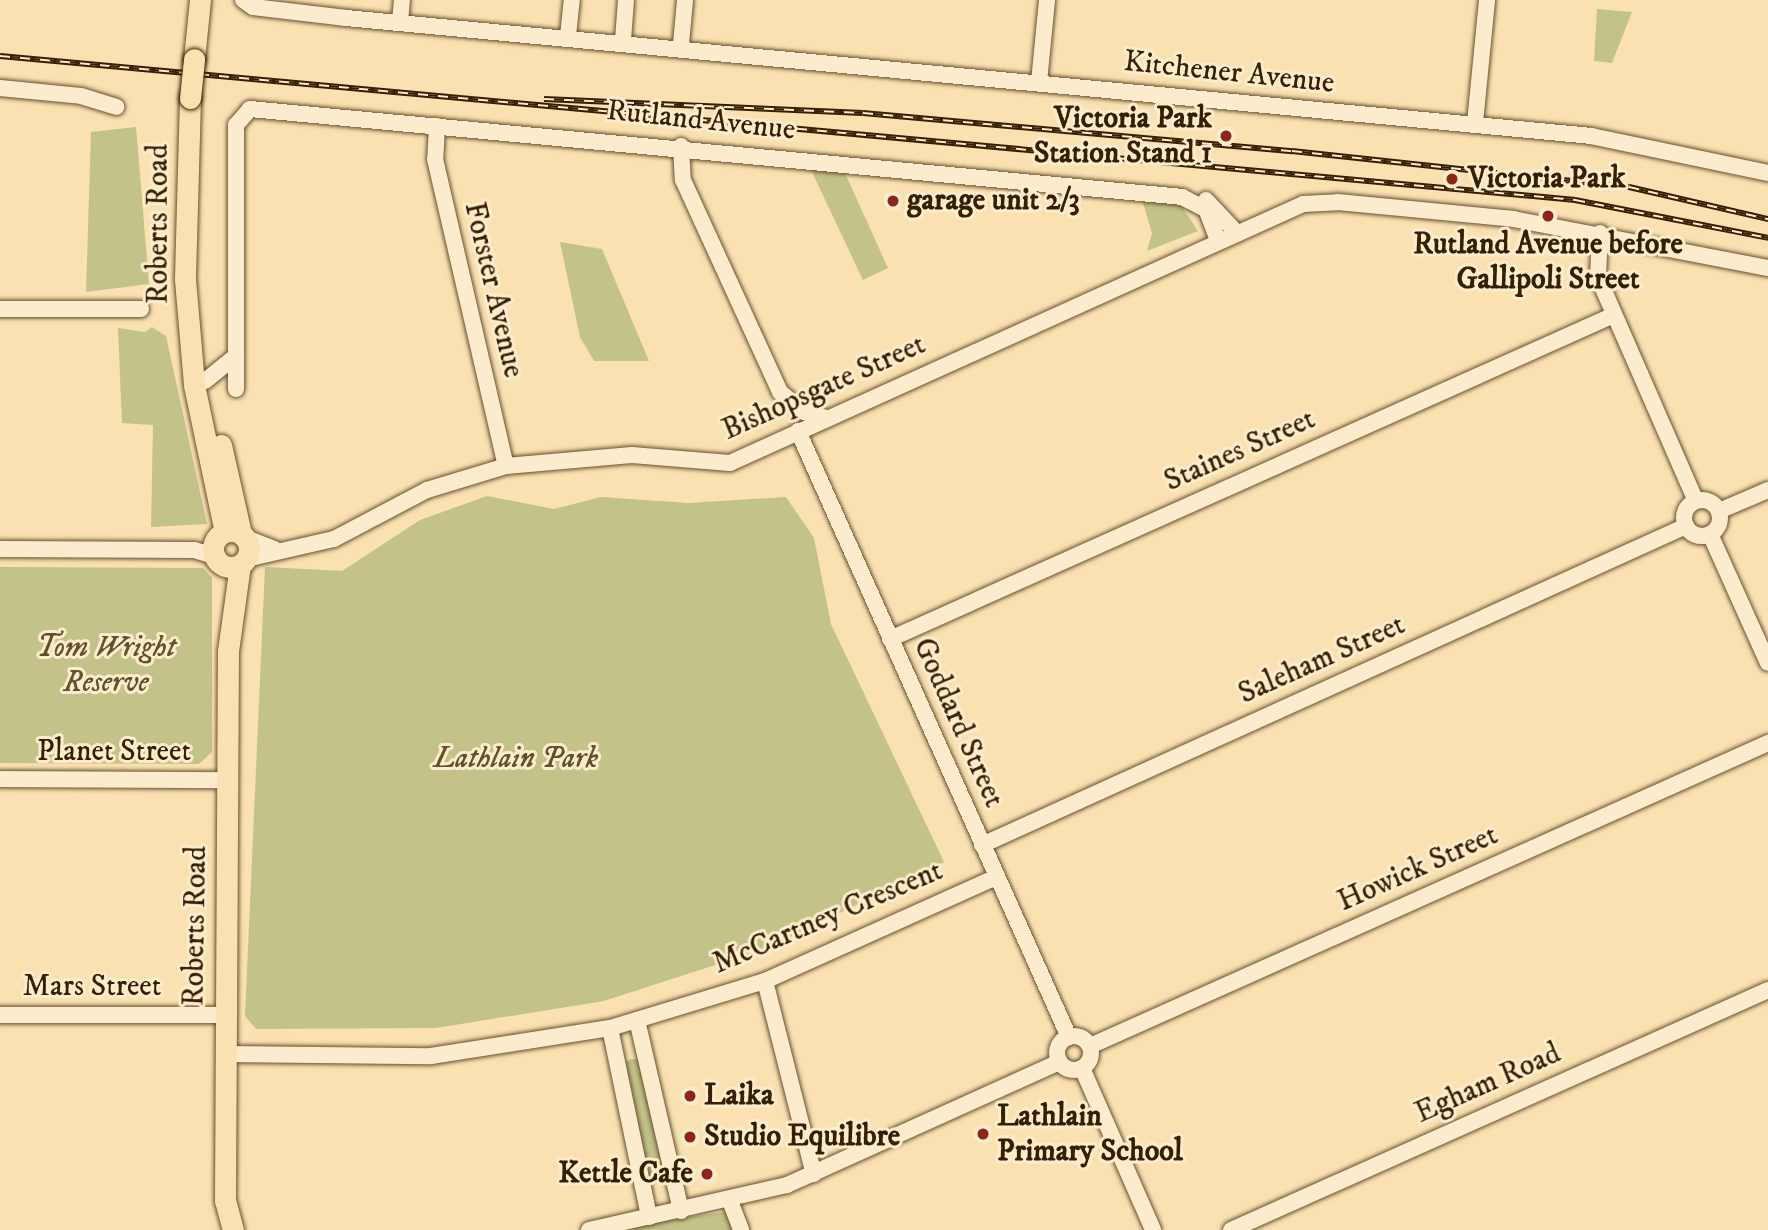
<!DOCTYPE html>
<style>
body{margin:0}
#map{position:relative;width:1768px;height:1230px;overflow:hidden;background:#fae1b2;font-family:"IM FELL DW Pica",serif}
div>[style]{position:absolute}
.green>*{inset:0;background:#c2c289}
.roads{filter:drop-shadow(0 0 2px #66502d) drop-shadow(0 0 2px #66502d)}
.minor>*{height:16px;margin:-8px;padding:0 8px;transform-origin:8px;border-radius:8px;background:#fceccd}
.minor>.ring{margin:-8px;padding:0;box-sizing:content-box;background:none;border:16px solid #fceccd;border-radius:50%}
.major>*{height:21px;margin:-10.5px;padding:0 10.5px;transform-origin:10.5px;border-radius:10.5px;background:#fae1b2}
.major>.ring{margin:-10.5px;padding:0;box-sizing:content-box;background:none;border:21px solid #fae1b2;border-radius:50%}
.rail>*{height:6px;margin-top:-3px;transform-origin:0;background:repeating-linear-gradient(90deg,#fceccd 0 10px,#342001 0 20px);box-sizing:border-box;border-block:2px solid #342001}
.bridges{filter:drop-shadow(0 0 2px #342001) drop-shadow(0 0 2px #342001)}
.major-bridge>*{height:21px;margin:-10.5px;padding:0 10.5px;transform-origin:10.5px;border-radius:10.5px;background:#fae1b2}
.dots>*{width:19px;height:19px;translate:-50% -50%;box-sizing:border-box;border:4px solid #fceccd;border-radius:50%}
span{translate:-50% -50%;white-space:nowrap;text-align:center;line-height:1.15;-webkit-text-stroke:6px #fceccd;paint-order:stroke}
.street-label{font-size:30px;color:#342001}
.poi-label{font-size:30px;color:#342001;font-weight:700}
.right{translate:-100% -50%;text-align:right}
.left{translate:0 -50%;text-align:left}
.park-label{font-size:30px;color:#5f512a;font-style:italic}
</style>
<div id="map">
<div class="green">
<i style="clip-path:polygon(1597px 9px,1632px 12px,1612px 63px,1594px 61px)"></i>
<i style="clip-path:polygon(136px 127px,149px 284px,86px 292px,91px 132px)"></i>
<i style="clip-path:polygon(811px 170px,844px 171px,888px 268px,863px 280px)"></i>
<i style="clip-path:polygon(1142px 200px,1180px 204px,1198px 231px,1147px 251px,1152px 233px)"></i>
<i style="clip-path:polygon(560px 242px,602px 249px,649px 361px,594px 361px,580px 337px)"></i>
<i style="clip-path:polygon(152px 327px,166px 336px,207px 524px,151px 527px,153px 425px,122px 423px,118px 328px,145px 332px)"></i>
<i style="clip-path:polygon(487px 496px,554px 509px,601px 497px,688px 503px,786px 497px,814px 538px,831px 624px,944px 862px,770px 947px,604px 1001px,436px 1028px,256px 1029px,245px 1016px,265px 567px,342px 571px,420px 520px)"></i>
<i style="clip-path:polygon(0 567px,203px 568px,212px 578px,212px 752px,199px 764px,0 763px)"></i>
<i style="clip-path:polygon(631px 1059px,645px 1059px,673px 1176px,641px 1180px,618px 1066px)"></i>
<i style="clip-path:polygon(733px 1211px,741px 1230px,605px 1230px,605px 1228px)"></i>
</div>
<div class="roads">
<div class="minor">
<i style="left:243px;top:0;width:12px;rotate:35deg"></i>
<i style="left:253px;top:7px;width:94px;rotate:6.7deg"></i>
<i style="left:346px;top:18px;width:1251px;rotate:5.41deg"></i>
<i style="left:1591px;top:136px;width:181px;rotate:11.8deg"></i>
<i style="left:400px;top:22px;width:22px;rotate:-85deg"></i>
<i style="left:568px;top:36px;width:36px;rotate:-84deg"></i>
<i style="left:623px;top:40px;width:40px;rotate:-85.7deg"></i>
<i style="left:681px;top:44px;width:44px;rotate:-84.8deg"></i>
<i style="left:1039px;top:82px;width:82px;rotate:-84.4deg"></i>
<i style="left:0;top:88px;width:81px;rotate:5.6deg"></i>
<i style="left:81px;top:96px;width:37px;rotate:17deg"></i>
<i style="left:1475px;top:123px;width:124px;rotate:-84.4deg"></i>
<i style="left:437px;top:126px;width:33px;rotate:93deg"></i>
<i style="left:435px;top:159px;width:315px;rotate:77deg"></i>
<i style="left:681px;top:146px;width:34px;rotate:87deg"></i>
<i style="left:683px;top:180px;width:233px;rotate:65.4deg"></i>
<i style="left:780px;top:392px;width:31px;rotate:40deg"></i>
<i style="left:804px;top:412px;width:24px;rotate:15deg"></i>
<i style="left:1206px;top:200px;width:44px;rotate:46.8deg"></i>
<i style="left:1600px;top:233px;width:44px;rotate:92.6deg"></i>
<i style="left:1598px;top:277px;width:244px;rotate:66.4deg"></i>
<i style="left:0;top:309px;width:141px"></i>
<i style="left:205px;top:381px;width:40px;rotate:-39deg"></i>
<i style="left:236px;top:389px;width:264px;rotate:-90deg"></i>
<i style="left:236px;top:125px;width:21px;rotate:-49deg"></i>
<i style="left:250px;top:109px;width:936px;rotate:5.39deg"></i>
<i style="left:1182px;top:197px;width:27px;rotate:27deg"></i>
<i style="left:1206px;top:209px;width:33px;rotate:69deg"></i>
<i style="left:798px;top:431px;width:664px;rotate:65.91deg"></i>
<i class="ring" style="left:1684px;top:500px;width:20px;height:20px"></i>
<i style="left:1719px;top:511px;width:53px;rotate:-23.2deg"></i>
<i style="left:1710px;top:534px;width:141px;rotate:65.8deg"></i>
<i style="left:246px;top:538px;width:31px;rotate:21deg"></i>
<i style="left:0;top:549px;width:194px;rotate:0.3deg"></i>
<i style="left:194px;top:550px;width:22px;rotate:16deg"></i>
<i style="left:246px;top:559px;width:90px;rotate:-12.8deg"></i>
<i style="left:334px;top:539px;width:105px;rotate:-27.8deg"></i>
<i style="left:427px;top:490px;width:83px;rotate:-16.9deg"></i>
<i style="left:506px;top:466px;width:126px;rotate:-5deg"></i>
<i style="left:632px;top:455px;width:98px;rotate:4.7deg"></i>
<i style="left:730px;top:463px;width:629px;rotate:-24.32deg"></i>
<i style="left:1303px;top:204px;width:35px;rotate:-3deg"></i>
<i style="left:1338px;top:202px;width:176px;rotate:5.5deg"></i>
<i style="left:1513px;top:219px;width:260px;rotate:10.9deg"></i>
<i style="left:890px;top:639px;width:793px;rotate:-24.11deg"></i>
<i style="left:0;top:779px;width:227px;rotate:0.3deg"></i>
<i style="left:982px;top:845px;width:773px;rotate:-24.38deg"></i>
<i style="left:765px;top:981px;width:199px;rotate:75.8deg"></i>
<i style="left:0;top:1015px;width:225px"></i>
<i style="left:637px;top:1020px;width:196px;rotate:77deg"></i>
<i style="left:610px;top:1028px;width:193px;rotate:78.3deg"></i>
<i class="ring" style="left:1057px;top:1036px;width:18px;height:18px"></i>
<i style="left:1090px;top:1046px;width:743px;rotate:-24.08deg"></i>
<i style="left:225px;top:1054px;width:206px;rotate:0.6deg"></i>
<i style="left:431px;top:1056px;width:181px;rotate:-8.9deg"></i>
<i style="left:610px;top:1028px;width:162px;rotate:-16.9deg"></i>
<i style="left:765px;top:981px;width:253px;rotate:-24.2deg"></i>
<i style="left:1082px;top:1068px;width:177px;rotate:66.3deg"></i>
<i style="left:730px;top:1201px;width:31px;rotate:69deg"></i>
<i style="left:589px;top:1230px;width:203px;rotate:-12.8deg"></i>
<i style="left:787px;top:1185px;width:299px;rotate:-24.3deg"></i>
<i style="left:1231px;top:1230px;width:588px;rotate:-24.08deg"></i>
</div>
<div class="major">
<i style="left:194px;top:59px;width:59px;rotate:-84.2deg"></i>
<i style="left:190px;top:98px;width:181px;rotate:91.6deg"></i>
<i style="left:185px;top:279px;width:106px;rotate:85.1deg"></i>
<i style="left:194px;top:385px;width:150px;rotate:78.1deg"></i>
<i style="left:221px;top:445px;width:91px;rotate:77.3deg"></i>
<i class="ring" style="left:213px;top:531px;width:15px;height:15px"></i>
<i style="left:233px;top:1230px;width:30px;rotate:-105deg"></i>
<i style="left:225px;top:1201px;width:550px;rotate:-89.69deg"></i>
<i style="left:228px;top:651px;width:87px;rotate:-82.1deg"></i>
</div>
</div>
<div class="rail">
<i style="left:0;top:56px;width:1582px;rotate:5.22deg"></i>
<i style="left:1575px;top:200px;width:197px;rotate:11.1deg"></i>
<i style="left:544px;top:99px;width:319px;rotate:2.5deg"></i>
<i style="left:863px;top:113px;width:431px;rotate:5.1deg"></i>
<i style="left:1292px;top:151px;width:339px;rotate:6.1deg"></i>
<i style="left:1629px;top:187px;width:143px;rotate:13deg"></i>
</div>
<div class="bridges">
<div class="major-bridge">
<i style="left:190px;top:98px;width:39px;rotate:-84deg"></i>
</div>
</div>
<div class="dots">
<i style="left:1226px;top:136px;background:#8f2418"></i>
<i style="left:1452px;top:179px;background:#8f2418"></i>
<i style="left:893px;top:201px;background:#8f2418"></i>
<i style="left:1548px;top:216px;background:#8f2418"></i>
<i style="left:690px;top:1096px;background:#8f2418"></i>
<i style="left:983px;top:1134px;background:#8f2418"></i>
<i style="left:690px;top:1137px;background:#8f2418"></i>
<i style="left:707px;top:1174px;background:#8f2418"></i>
</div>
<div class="street-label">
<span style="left:1229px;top:73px;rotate:6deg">Kitchener Avenue</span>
<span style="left:701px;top:121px;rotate:6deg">Rutland Avenue</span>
<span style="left:159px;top:224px;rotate:-90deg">Roberts Road</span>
<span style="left:493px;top:290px;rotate:77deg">Forster Avenue</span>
<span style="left:824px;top:388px;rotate:-24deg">Bishopsgate Street</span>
<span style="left:1240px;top:451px;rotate:-24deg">Staines Street</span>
<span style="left:1322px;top:660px;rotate:-24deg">Saleham Street</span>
<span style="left:958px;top:723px;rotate:66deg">Goddard Street</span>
<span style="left:114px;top:752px">Planet Street</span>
<span style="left:1418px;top:869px;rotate:-24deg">Howick Street</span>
<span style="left:828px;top:918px;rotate:-23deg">McCartney Crescent</span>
<span style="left:196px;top:926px;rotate:-89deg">Roberts Road</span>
<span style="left:92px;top:987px">Mars Street</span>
<span style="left:1488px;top:1084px;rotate:-24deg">Egham Road</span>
</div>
<div class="poi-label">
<span class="right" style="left:1212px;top:136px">Victoria Park<br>Station Stand 1</span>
<span class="left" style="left:1468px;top:179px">Victoria Park</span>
<span class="left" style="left:907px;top:201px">garage unit 2/3</span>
<span style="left:1548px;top:262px">Rutland Avenue before<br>Gallipoli Street</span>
<span class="left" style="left:704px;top:1096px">Laika</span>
<span class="left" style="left:997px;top:1134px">Lathlain<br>Primary School</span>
<span class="left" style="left:704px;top:1137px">Studio Equilibre</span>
<span class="right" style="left:693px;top:1174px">Kettle Cafe</span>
</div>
<div class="park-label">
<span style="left:106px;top:665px">Tom Wright<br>Reserve</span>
<span style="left:516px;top:759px">Lathlain Park</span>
</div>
</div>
